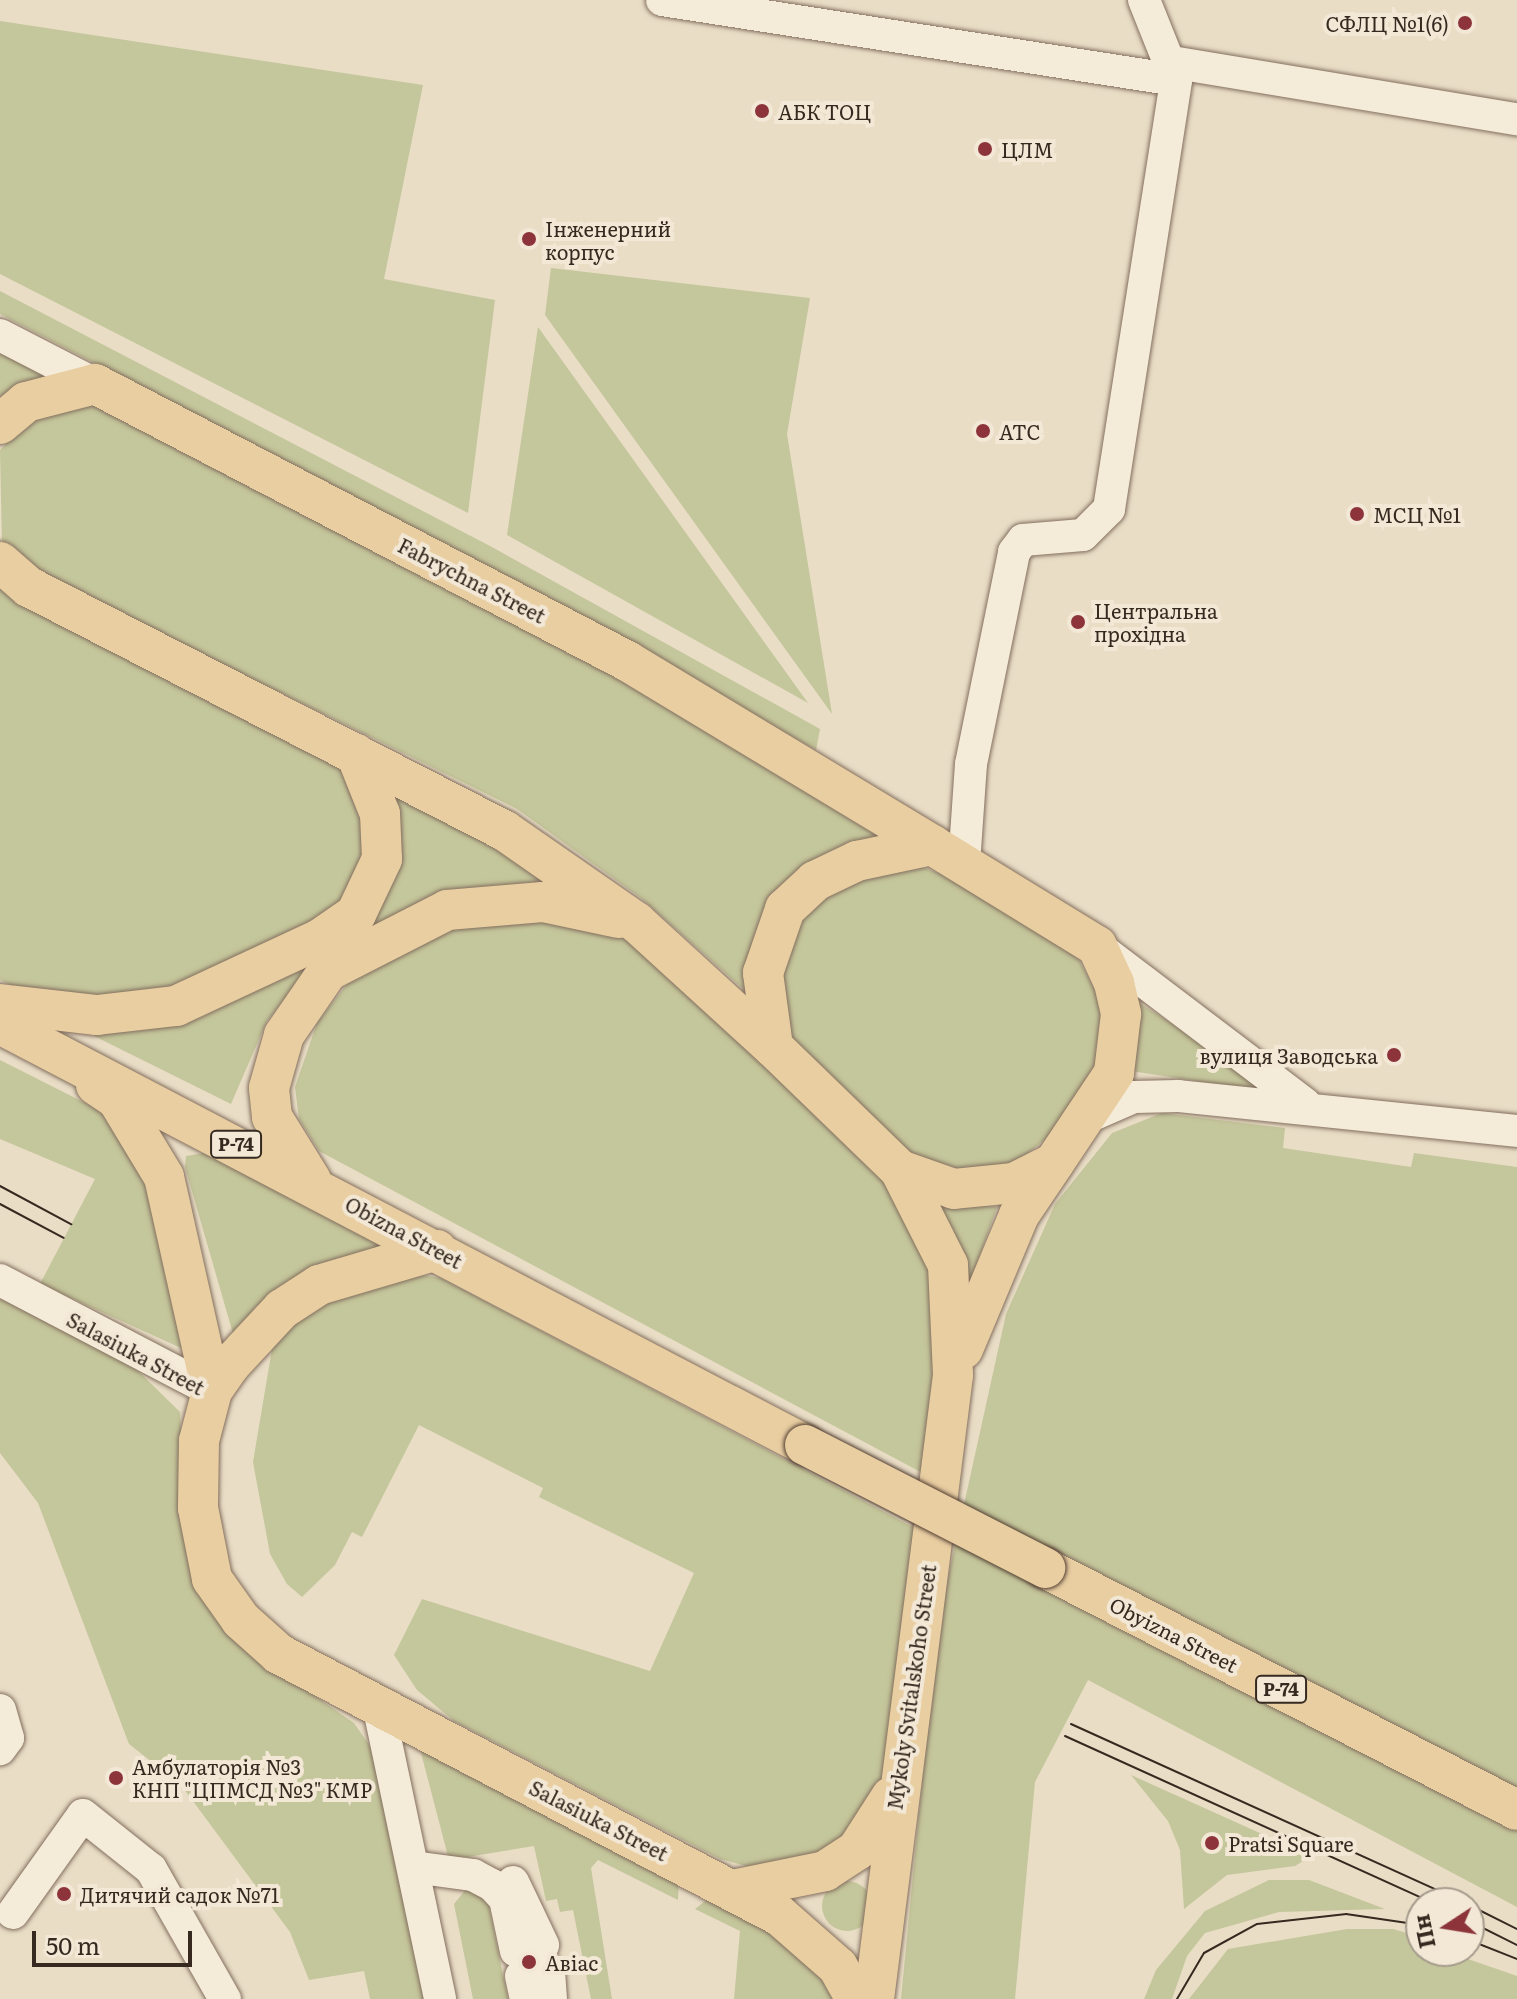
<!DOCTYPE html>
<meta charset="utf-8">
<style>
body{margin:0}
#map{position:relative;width:1517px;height:1999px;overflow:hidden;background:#e9ddc6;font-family:Literata,serif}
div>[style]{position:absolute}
.green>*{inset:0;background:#c4c69b}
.round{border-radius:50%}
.roads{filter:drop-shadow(0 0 2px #836f5e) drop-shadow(0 0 2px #836f5e)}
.minor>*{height:32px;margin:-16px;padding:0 16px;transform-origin:16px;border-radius:16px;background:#f5ebd9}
.major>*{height:40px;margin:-20px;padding:0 20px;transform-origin:20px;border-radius:20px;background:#e9cea2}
.tram>*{height:2px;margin:-1px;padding:0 1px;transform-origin:1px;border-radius:1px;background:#352920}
.bridges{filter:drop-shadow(0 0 2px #513e31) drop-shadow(0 0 2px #513e31)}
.major-bridge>*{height:40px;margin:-20px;padding:0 20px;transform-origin:20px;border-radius:20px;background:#e9cea2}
.dots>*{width:22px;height:22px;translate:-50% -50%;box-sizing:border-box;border:4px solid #f2e8d5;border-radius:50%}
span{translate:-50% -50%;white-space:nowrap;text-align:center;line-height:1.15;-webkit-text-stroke:8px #f2e8d5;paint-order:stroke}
.shield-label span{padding:2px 6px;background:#f2e8d5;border:2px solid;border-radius:6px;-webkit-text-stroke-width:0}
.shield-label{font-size:18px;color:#352920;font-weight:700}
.poi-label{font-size:20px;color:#352920}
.right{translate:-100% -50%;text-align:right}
.left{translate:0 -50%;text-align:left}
.street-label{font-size:20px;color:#352920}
.north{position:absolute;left:1405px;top:1887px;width:80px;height:80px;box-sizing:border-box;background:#f2e8d5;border:2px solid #a69c8d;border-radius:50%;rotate:258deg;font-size:22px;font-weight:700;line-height:32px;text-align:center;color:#352920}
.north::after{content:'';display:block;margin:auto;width:28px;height:36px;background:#8c343a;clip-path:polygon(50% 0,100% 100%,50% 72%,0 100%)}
.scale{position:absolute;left:32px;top:1931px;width:160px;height:36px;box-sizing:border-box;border:4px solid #352920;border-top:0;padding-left:10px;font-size:24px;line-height:28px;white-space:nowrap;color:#352920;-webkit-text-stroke:6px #f2e8d5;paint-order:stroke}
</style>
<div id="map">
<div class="green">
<i style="clip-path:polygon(0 21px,423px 85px,384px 279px,495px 300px,468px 513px,0 274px)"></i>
<i style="clip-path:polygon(551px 268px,810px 298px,787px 434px,832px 714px,545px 315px)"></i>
<i style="clip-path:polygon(0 291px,490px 546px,820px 729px,816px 750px,479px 563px,0 314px)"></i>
<i style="clip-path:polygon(538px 327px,808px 703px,507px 535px)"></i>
<i style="clip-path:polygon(0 348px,51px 374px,0 408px)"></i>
<i style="clip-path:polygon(99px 399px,616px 673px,887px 834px,829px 856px,749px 994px,641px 898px,517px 809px,44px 576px,2px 544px,0 450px,32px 416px)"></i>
<i style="clip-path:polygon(0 588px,341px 766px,356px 788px,366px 855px,341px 902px,311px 927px,171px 994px,32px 996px,0 980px)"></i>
<i style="clip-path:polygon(391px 792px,505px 848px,583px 898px,357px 930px)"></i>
<i style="clip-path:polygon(918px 866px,960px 880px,1077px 956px,1106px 1011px,1107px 1051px,1059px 1128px,1012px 1166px,975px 1175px,909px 1157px,789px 1041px,777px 976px,790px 930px,838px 883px)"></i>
<i style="clip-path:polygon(496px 914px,596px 927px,640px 947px,885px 1178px,922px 1240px,941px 1322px,928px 1476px,319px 1151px,299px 1119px,295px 1087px,317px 1023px,351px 979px,398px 949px)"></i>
<i style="clip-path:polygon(318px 957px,267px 1021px,231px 1104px,94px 1036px,99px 1028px)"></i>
<i style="clip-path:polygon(1139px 1003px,1218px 1052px,1273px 1093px,1131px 1071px)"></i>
<i style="clip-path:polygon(0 1060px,99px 1110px,148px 1172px,191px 1340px,181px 1348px,40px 1284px,95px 1179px,0 1139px)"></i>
<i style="clip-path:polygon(1162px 1113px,1285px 1128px,1283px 1148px,1411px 1167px,1414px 1153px,1517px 1167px,1517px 1907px,1088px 1680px,1035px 1782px,1015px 1999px,901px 1999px,937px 1627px,1006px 1314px,1055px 1204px,1112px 1133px)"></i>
<i style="clip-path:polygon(204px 1153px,382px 1244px,384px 1247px,236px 1344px,185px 1167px,186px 1156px)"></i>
<i style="clip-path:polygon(945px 1202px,997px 1207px,968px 1289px,940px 1206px)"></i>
<i style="clip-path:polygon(407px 1273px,441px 1278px,924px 1533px,886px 1776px,868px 1810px,818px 1861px,754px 1868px,720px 1859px,454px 1721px,417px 1690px,394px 1655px,422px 1599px,650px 1671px,694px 1573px,539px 1497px,543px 1488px,419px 1425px,362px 1537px,352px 1532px,335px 1565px,302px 1597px,287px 1584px,270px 1554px,253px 1462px,272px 1349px,300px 1312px)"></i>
<i style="clip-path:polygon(0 1292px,135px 1368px,180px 1412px,186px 1518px,306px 1690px,354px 1723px,381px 1762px,435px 1999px,370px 1999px,364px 1971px,309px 1980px,290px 1932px,181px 1785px,129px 1744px,38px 1503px,0 1453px)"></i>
<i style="clip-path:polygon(420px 1749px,679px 1877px,678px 1900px,598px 1860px,591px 1868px,612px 1999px,591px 1999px,573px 1910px,560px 1912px,557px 1899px,546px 1901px,534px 1846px,449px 1860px)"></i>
<i style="clip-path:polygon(1131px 1775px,1311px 1856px,1295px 1866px,1227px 1875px,1184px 1909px,1180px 1850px,1168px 1821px)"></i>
<i style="clip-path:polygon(1269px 1880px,1309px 1880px,1385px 1909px,1279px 1912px,1205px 1933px,1187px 1956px,1172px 1999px,1144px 1999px,1156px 1970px,1205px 1911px)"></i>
<i class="round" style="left:822px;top:1881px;width:50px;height:50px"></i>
<i style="clip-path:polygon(467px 1888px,487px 1897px,508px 1999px,473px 1999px,454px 1904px)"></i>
<i style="clip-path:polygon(713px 1895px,798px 1940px,843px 1999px,734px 1999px,740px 1931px,695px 1909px)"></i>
<i style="clip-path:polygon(1347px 1929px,1393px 1929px,1421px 1937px,1421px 1951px,1464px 1951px,1468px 1959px,1517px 1976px,1517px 1999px,1189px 1999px,1228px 1949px)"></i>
</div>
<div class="roads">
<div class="minor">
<i style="left:662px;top:0;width:520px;rotate:8.85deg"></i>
<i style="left:1171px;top:62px;width:351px;rotate:9.4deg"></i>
<i style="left:0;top:335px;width:107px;rotate:27.3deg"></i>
<i style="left:964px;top:864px;width:100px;rotate:-86deg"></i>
<i style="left:971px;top:764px;width:216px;rotate:-78.5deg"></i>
<i style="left:1014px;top:552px;width:15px;rotate:-53deg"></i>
<i style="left:1023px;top:540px;width:60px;rotate:-4.8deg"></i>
<i style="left:1083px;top:535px;width:37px;rotate:-45deg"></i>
<i style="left:1109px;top:509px;width:434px;rotate:-81.1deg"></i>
<i style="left:1176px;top:80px;width:86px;rotate:-111.8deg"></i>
<i style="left:1097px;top:946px;width:261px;rotate:37.2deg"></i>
<i style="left:1090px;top:1116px;width:48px;rotate:-23.4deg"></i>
<i style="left:1134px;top:1097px;width:44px;rotate:-1.3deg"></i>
<i style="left:1178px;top:1096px;width:341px;rotate:5.9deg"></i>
<i style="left:0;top:1280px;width:239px;rotate:27.6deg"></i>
<i style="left:379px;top:1709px;width:296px;rotate:78.1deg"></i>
<i style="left:0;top:1710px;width:29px;rotate:74deg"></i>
<i style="left:8px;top:1738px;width:14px;rotate:126deg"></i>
<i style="left:413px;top:1867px;width:61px;rotate:7.6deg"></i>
<i style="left:473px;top:1875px;width:21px;rotate:28deg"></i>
<i style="left:492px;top:1885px;width:19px;rotate:47deg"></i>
<i style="left:505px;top:1899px;width:53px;rotate:78.1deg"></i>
<i style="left:513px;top:1882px;width:70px;rotate:64.5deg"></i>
<i style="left:13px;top:1913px;width:120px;rotate:-54.5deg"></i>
<i style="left:83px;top:1815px;width:87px;rotate:38.5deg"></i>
<i style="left:151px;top:1869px;width:150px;rotate:60.4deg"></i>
<i style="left:549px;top:1971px;width:28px;rotate:86deg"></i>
<i style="left:521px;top:1976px;width:24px;rotate:78deg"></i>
</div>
<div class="major">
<i style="left:0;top:424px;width:34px;rotate:-40deg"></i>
<i style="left:26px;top:402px;width:71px;rotate:-14.6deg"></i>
<i style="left:95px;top:384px;width:600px;rotate:27.5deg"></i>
<i style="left:627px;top:661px;width:356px;rotate:31.1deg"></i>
<i style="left:0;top:562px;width:38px;rotate:41deg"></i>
<i style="left:29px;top:587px;width:535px;rotate:27.14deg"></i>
<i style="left:505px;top:831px;width:160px;rotate:34.8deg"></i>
<i style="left:636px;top:922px;width:185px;rotate:42.4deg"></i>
<i style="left:932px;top:845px;width:193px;rotate:31.5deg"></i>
<i style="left:1097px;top:946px;width:41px;rotate:65.3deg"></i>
<i style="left:1114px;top:983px;width:32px;rotate:77deg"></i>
<i style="left:1121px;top:1014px;width:59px;rotate:96.8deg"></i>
<i style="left:1114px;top:1073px;width:108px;rotate:123.7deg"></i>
<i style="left:1054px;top:1163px;width:45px;rotate:153.4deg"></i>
<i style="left:1014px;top:1183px;width:60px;rotate:174.3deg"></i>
<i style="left:954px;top:1189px;width:57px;rotate:-160.6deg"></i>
<i style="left:900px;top:1170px;width:177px;rotate:-135.9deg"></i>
<i style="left:773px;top:1047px;width:75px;rotate:-97.7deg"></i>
<i style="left:763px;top:973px;width:68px;rotate:-71deg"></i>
<i style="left:785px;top:909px;width:41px;rotate:-43deg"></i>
<i style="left:815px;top:881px;width:47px;rotate:-25.5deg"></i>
<i style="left:857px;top:861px;width:77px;rotate:-12deg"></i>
<i style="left:0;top:1004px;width:98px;rotate:6.5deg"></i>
<i style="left:97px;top:1015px;width:80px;rotate:-6.5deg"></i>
<i style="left:176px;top:1006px;width:159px;rotate:-25deg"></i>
<i style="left:320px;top:939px;width:44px;rotate:-34.8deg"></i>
<i style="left:356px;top:914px;width:61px;rotate:-64.7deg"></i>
<i style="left:382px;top:859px;width:45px;rotate:-92.5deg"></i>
<i style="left:380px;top:814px;width:65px;rotate:-111.8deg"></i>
<i style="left:0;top:1024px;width:908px;rotate:27.61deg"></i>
<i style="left:96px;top:1085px;width:25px;rotate:34deg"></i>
<i style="left:117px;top:1099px;width:91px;rotate:58.9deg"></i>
<i style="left:164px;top:1177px;width:219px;rotate:77.4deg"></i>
<i style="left:311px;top:1180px;width:74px;rotate:-121.8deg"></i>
<i style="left:272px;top:1117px;width:29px;rotate:-96deg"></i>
<i style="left:269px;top:1088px;width:55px;rotate:-74.2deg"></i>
<i style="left:284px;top:1035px;width:78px;rotate:-55.5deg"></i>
<i style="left:328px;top:971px;width:134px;rotate:-27.1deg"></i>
<i style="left:447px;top:910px;width:96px;rotate:-4.8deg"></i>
<i style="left:543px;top:902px;width:77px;rotate:12deg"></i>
<i style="left:437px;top:1250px;width:123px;rotate:163.5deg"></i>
<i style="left:319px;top:1285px;width:44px;rotate:147deg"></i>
<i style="left:282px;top:1309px;width:76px;rotate:132.9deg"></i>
<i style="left:230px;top:1365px;width:32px;rotate:125deg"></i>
<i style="left:212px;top:1391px;width:52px;rotate:104.6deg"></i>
<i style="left:199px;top:1441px;width:67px;rotate:90.9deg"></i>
<i style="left:198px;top:1508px;width:72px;rotate:78.8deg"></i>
<i style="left:212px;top:1579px;width:50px;rotate:54.7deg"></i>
<i style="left:241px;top:1620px;width:51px;rotate:41.8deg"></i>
<i style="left:279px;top:1654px;width:565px;rotate:27.61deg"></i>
<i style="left:780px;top:1916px;width:77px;rotate:41.3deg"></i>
<i style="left:838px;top:1967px;width:37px;rotate:61deg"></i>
<i style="left:963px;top:1349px;width:145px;rotate:-67.3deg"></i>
<i style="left:1019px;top:1215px;width:59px;rotate:-56deg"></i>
<i style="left:1045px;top:1568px;width:530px;rotate:27.14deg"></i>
<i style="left:732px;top:1890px;width:95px;rotate:-11.5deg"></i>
<i style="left:825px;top:1871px;width:38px;rotate:-33deg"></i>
<i style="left:857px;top:1850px;width:63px;rotate:-57.3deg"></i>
<i style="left:874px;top:1999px;width:629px;rotate:-82.78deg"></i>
<i style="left:953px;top:1375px;width:110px;rotate:-92.6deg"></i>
<i style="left:948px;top:1265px;width:106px;rotate:-116.8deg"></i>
</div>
</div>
<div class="tram">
<i style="left:0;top:1186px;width:81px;rotate:28.2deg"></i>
<i style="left:0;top:1204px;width:72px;rotate:28deg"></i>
<i style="left:1071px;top:1724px;width:433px;rotate:24.4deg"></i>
<i style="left:1065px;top:1736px;width:405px;rotate:24.4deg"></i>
<i style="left:1469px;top:1905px;width:54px;rotate:26.6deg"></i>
<i style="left:1469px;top:1921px;width:54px;rotate:26.6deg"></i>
<i style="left:1469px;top:1940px;width:52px;rotate:21.6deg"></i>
<i style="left:1177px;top:1999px;width:53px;rotate:-59.6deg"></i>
<i style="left:1204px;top:1953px;width:60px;rotate:-28.7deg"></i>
<i style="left:1257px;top:1924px;width:90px;rotate:-6.4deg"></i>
<i style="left:1346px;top:1914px;width:76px;rotate:8.3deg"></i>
</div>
<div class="bridges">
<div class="major-bridge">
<i style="left:805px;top:1445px;width:270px;rotate:27.1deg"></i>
</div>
</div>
<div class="dots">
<i style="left:1465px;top:23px;background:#8c343a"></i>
<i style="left:762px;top:111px;background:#8c343a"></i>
<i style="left:985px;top:149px;background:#8c343a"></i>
<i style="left:529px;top:239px;background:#8c343a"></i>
<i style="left:983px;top:431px;background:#8c343a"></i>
<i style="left:1357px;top:514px;background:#8c343a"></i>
<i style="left:1078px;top:622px;background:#8c343a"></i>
<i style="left:1394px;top:1055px;background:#8c343a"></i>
<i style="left:116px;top:1778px;background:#8c343a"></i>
<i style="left:1212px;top:1843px;background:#8c343a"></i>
<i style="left:64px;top:1894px;background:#8c343a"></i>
<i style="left:529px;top:1962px;background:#8c343a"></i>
</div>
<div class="shield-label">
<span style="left:236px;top:1144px">Р-74</span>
<span style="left:1281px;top:1689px">Р-74</span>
</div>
<div class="poi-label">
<span class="right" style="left:1449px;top:23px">СФЛЦ №1(6)</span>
<span class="left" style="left:778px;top:111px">АБК ТОЦ</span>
<span class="left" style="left:1001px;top:149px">ЦЛМ</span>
<span class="left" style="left:545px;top:240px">Інженерний<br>корпус</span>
<span class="left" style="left:999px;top:431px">АТС</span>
<span class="left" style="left:1373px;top:514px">МСЦ №1</span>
<span class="left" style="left:1094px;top:622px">Центральна<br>прохідна</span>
<span class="right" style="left:1378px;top:1055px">вулиця Заводська</span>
<span class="left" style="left:132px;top:1778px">Амбулаторія №3<br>КНП "ЦПМСД №3" КМР</span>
<span class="left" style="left:1228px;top:1843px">Pratsi Square</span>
<span class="left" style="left:80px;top:1894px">Дитячий садок №71</span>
<span class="left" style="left:545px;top:1962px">Авіас</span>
</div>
<div class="street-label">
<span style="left:472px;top:580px;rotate:27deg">Fabrychna Street</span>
<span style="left:404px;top:1232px;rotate:28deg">Obizna Street</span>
<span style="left:136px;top:1353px;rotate:28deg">Salasiuka Street</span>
<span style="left:1174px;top:1634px;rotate:27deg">Obyizna Street</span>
<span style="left:911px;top:1687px;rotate:-82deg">Mykoly Svitalskoho Street</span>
<span style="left:599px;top:1820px;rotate:27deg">Salasiuka Street</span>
</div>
<div class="north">Пн</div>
<div class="scale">50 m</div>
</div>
